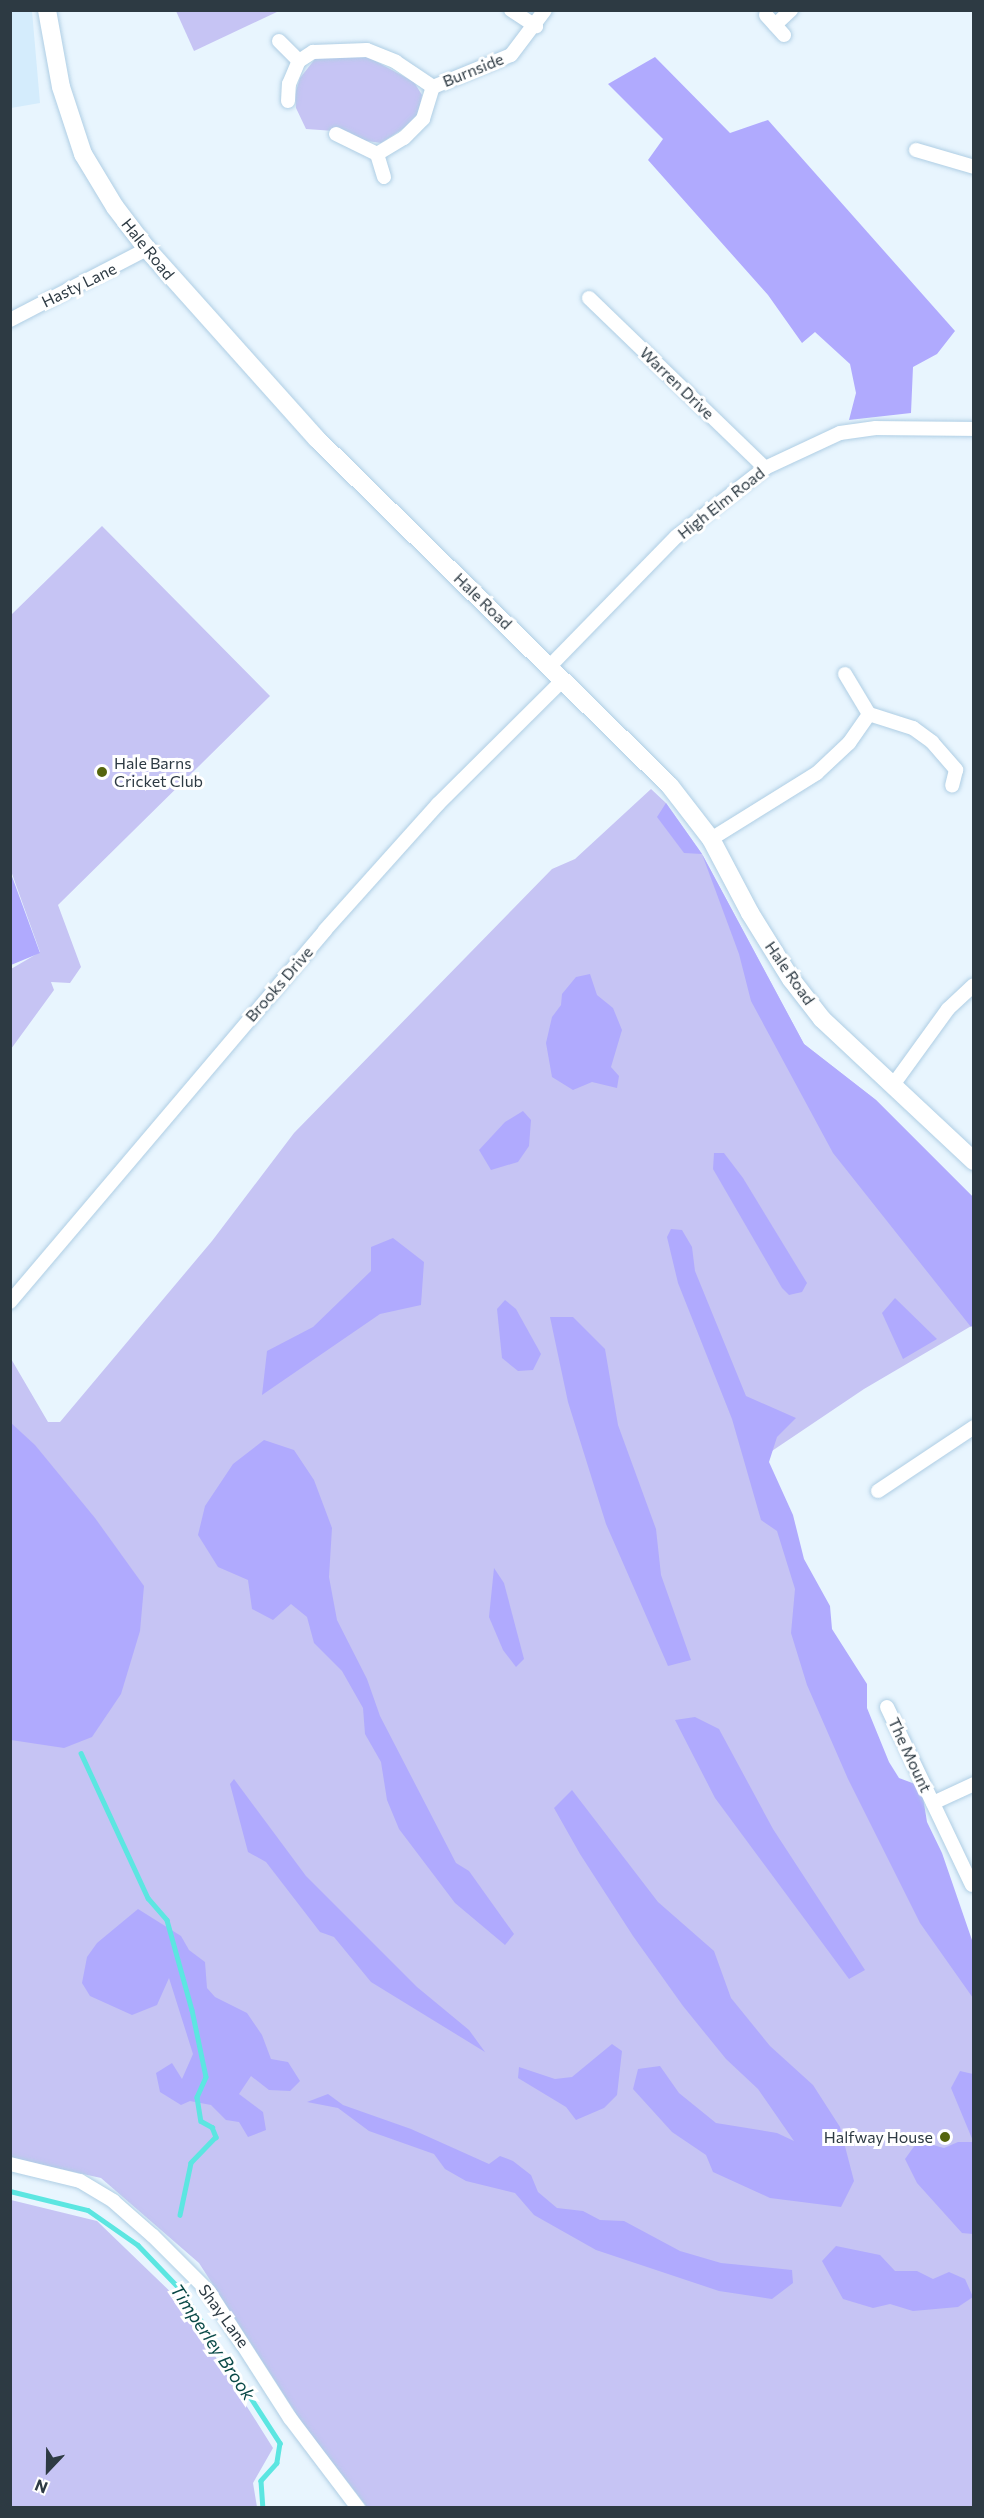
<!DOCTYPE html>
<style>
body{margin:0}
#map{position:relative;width:984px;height:2518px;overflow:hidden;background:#e8f5fe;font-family:Commissioner,sans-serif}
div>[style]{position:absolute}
.built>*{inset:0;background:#d4ecfc}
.green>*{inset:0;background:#c6c4f4}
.forest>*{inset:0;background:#b0aafe}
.stream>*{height:4.5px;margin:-2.25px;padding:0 2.25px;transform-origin:2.25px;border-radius:2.25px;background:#5ce6e1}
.roads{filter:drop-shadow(0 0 2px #afcee4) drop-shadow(0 0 2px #afcee4)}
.minor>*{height:14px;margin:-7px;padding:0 7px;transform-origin:7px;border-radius:7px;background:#fff}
.major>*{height:18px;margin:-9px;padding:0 9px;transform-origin:9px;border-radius:9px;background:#fff}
.dots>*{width:16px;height:16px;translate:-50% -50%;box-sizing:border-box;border:3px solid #fff;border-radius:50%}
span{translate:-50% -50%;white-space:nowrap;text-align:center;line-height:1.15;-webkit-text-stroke:6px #fff;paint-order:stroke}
.street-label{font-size:16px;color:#2d3a43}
.poi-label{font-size:16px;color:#2d3a43}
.left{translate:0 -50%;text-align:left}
.right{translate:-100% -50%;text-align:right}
.water-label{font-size:18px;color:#094947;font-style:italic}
.frame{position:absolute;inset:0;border:12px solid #2d3a43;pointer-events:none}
.north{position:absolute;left:18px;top:2440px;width:60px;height:60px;-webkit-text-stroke:4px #fff;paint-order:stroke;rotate:202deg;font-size:16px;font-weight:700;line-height:24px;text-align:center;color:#2d3a43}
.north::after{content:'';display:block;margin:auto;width:21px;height:27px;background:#2d3a43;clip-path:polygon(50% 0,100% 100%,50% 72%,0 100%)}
</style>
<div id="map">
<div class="built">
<i style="clip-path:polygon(11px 10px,32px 11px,40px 103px,11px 108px)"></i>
</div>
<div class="green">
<i style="clip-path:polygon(176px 11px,279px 11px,194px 51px)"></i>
<i style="clip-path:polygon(346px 55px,368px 57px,414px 82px,422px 95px,418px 119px,381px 143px,360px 140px,349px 132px,306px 129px,296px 108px,295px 94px,300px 78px,315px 59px)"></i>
<i style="clip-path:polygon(102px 526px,270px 696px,58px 905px,81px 967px,70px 983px,51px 982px,54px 990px,11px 1049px,11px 969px,40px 952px,11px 871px,11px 615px)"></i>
<i style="clip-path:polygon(651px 789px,666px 803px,702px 854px,804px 1044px,876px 1100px,973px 1197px,973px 1325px,864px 1389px,763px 1457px,789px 1508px,788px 1522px,829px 1636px,973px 1953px,973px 2507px,367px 2507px,304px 2426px,199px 2263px,101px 2178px,11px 2158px,10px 1357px,48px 1422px,60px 1422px,212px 1241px,294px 1133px,552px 869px,575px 859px)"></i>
<i style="clip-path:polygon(11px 2200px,97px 2221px,181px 2302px,273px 2448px,253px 2483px,257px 2507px,11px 2507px)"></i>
</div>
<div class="forest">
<i style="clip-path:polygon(655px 57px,730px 133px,768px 120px,955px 331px,937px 354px,913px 367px,911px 413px,849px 420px,856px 393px,850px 364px,815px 332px,802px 343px,768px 295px,648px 160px,663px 139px,608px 84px)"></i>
<i style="clip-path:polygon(666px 803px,702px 854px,804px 1044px,876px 1100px,973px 1197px,973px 1325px,971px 1327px,833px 1153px,751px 1001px,739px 954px,702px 854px,684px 853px,657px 817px)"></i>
<i style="clip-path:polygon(10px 871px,40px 953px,11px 965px,10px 965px)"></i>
<i style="clip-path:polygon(590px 974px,597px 995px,613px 1008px,622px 1030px,611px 1067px,619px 1076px,617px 1088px,592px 1082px,573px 1090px,552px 1077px,546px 1043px,552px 1017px,561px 1005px,562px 994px,576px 977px)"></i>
<i style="clip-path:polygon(523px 1111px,531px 1120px,529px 1146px,518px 1162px,491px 1170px,479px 1150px,505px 1122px)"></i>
<i style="clip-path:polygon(714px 1153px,724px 1153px,743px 1178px,807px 1283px,802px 1292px,789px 1295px,782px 1288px,713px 1169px)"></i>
<i style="clip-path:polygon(671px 1229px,682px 1230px,692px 1247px,695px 1271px,746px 1396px,796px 1418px,777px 1437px,769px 1462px,793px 1515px,804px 1559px,830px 1606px,832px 1629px,867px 1684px,867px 1708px,889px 1762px,899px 1778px,915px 1784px,923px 1797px,927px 1822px,942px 1853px,973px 1943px,973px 1998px,920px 1923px,848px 1779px,807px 1685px,791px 1633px,795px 1589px,777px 1531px,761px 1520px,732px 1419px,678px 1283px,667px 1237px)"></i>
<i style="clip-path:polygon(393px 1238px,424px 1262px,421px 1305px,380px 1314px,262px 1395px,267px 1351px,313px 1327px,371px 1271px,371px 1247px)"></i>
<i style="clip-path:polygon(895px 1298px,937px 1339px,903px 1359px,882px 1313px)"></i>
<i style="clip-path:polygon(505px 1300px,516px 1309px,541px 1354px,533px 1370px,518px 1371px,502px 1358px,497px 1309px)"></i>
<i style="clip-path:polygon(550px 1317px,573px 1317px,605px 1349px,618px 1425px,656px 1529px,661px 1575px,691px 1660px,668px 1666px,606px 1524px,568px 1402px)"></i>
<i style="clip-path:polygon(10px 1422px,35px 1445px,95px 1518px,144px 1586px,140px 1631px,121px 1694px,92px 1737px,64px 1748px,11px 1740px)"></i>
<i style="clip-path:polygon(264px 1440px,294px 1450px,314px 1480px,332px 1528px,329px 1577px,337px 1620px,367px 1679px,380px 1716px,456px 1863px,469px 1871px,514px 1934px,505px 1945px,455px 1903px,399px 1829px,387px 1800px,381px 1762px,365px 1734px,363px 1708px,342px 1671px,314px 1643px,307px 1617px,291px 1604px,273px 1620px,252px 1609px,248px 1580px,218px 1567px,198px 1535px,205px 1506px,233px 1464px)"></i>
<i style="clip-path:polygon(494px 1568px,504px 1583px,524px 1659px,516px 1667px,503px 1650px,489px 1617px)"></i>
<i style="clip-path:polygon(695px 1717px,719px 1729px,773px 1829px,865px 1970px,849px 1979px,715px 1798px,675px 1720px)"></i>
<i style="clip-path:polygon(234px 1779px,306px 1876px,417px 1987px,469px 2030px,485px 2052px,371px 1982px,334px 1937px,320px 1932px,266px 1862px,248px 1852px,230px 1784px)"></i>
<i style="clip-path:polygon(572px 1790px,658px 1902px,714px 1951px,731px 1998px,770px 2046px,813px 2085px,840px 2127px,854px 2181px,841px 2207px,770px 2198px,713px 2172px,706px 2155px,672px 2132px,633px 2089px,638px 2069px,660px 2066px,679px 2093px,716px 2123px,777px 2133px,794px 2141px,758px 2089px,726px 2059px,683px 2006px,633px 1936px,580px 1854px,554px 1808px)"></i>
<i style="clip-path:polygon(138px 1909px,181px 1936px,189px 1950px,205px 1962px,207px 1988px,215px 1997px,247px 2013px,262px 2035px,271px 2059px,288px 2062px,300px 2081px,290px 2091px,269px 2090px,251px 2076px,239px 2094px,263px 2112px,266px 2130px,248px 2137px,239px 2122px,226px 2120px,211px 2105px,190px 2101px,181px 2105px,160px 2092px,156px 2073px,172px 2063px,182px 2079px,193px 2054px,169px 1978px,157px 2005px,132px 2015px,90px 1996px,82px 1983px,87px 1957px,97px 1943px)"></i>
<i style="clip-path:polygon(612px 2044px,622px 2051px,617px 2095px,604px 2108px,576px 2120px,566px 2107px,518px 2078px,519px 2067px,555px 2079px,572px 2077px)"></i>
<i style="clip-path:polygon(960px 2071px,973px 2074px,973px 2141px,951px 2088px)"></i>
<i style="clip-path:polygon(328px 2094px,343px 2105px,411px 2129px,489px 2164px,500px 2156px,513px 2161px,531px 2175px,538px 2192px,557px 2208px,583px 2211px,600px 2220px,624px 2221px,680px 2251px,721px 2263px,792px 2270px,793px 2283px,772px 2299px,719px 2291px,596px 2250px,534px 2215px,515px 2193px,466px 2181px,445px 2169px,434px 2154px,369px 2131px,338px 2108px,307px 2102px)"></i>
<i style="clip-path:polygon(918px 2141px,944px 2148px,958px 2142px,973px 2142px,973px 2234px,962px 2233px,917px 2183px,905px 2159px)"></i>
<i style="clip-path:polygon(836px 2246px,880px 2255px,895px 2271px,917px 2271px,933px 2279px,949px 2272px,965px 2279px,973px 2297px,958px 2307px,913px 2311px,890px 2304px,873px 2308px,843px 2299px,822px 2261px)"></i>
</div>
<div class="stream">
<i style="left:81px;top:1753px;width:160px;rotate:65.2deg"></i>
<i style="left:148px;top:1898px;width:29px;rotate:49deg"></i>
<i style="left:167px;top:1920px;width:93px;rotate:74.5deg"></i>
<i style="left:192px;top:2010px;width:68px;rotate:78.2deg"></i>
<i style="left:206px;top:2077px;width:22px;rotate:114deg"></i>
<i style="left:197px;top:2097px;width:24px;rotate:81deg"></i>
<i style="left:201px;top:2121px;width:13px;rotate:29deg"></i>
<i style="left:212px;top:2127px;width:11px;rotate:68deg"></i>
<i style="left:216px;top:2137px;width:36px;rotate:134deg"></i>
<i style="left:191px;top:2163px;width:53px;rotate:101.9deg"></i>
<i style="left:10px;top:2191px;width:80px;rotate:13.7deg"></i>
<i style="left:88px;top:2210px;width:61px;rotate:35deg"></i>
<i style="left:138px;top:2245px;width:64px;rotate:46.3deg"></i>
<i style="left:182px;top:2291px;width:181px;rotate:57.2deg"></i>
<i style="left:280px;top:2443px;width:20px;rotate:99deg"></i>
<i style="left:277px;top:2463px;width:24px;rotate:132deg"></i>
<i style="left:261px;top:2481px;width:27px;rotate:86deg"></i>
</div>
<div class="roads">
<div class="minor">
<i style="left:511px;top:10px;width:30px;rotate:33deg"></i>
<i style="left:766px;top:15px;width:27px;rotate:48deg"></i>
<i style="left:775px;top:25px;width:22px;rotate:-43deg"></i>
<i style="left:279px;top:41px;width:28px;rotate:45deg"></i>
<i style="left:288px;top:101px;width:17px;rotate:-87deg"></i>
<i style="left:289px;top:84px;width:25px;rotate:-67deg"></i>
<i style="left:299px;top:61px;width:17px;rotate:-33deg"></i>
<i style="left:313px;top:52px;width:54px;rotate:-2.1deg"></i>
<i style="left:367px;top:50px;width:31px;rotate:22deg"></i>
<i style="left:396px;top:62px;width:45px;rotate:34deg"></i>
<i style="left:433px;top:87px;width:84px;rotate:-22.3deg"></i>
<i style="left:511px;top:55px;width:56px;rotate:-52.9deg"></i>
<i style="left:336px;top:134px;width:46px;rotate:26deg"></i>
<i style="left:377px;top:154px;width:31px;rotate:-31deg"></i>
<i style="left:404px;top:138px;width:27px;rotate:-45deg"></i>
<i style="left:423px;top:119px;width:34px;rotate:-73deg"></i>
<i style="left:916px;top:150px;width:60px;rotate:16.3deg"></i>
<i style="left:377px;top:154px;width:24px;rotate:73deg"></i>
<i style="left:589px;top:298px;width:245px;rotate:44deg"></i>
<i style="left:10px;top:320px;width:154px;rotate:-27.4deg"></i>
<i style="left:549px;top:667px;width:182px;rotate:-45.7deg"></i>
<i style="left:676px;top:537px;width:113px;rotate:-37.8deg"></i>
<i style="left:765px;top:468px;width:83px;rotate:-25deg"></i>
<i style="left:840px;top:433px;width:36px;rotate:-8deg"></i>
<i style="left:876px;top:428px;width:98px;rotate:0.6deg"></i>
<i style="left:845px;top:674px;width:47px;rotate:59deg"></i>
<i style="left:711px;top:839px;width:125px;rotate:-31.9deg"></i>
<i style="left:817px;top:773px;width:44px;rotate:-43.2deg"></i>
<i style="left:849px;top:743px;width:35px;rotate:-55deg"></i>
<i style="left:869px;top:714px;width:46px;rotate:17.7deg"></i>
<i style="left:913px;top:728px;width:24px;rotate:36deg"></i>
<i style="left:932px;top:742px;width:37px;rotate:49deg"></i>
<i style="left:956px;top:770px;width:16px;rotate:104deg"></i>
<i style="left:893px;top:1085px;width:94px;rotate:-54.1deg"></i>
<i style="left:948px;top:1009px;width:35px;rotate:-43deg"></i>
<i style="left:10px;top:1302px;width:487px;rotate:-49.7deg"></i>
<i style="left:325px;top:930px;width:169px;rotate:-48.1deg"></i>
<i style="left:438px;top:804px;width:176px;rotate:-44.8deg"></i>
<i style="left:878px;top:1491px;width:115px;rotate:-33.7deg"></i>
<i style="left:887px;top:1707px;width:197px;rotate:64.5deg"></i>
<i style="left:933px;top:1803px;width:45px;rotate:-24.9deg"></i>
<i style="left:10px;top:2164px;width:72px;rotate:13.7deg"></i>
<i style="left:80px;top:2181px;width:39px;rotate:31deg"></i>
<i style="left:113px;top:2201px;width:53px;rotate:41.2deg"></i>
<i style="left:153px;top:2236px;width:79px;rotate:45deg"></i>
<i style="left:209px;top:2292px;width:150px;rotate:57.3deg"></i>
<i style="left:290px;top:2418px;width:113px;rotate:52.9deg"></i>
</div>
<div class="major">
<i style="left:47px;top:10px;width:78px;rotate:79.7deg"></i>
<i style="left:61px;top:87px;width:71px;rotate:71.8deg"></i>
<i style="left:83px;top:154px;width:62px;rotate:58.9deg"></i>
<i style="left:115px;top:207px;width:53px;rotate:52.7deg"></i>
<i style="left:147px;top:249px;width:254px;rotate:48.2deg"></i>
<i style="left:316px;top:438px;width:496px;rotate:44.5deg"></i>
<i style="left:670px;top:786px;width:67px;rotate:52.3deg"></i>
<i style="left:711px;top:839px;width:84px;rotate:62.2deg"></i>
<i style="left:750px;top:913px;width:78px;rotate:58.2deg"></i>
<i style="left:791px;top:979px;width:51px;rotate:52.2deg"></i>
<i style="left:822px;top:1019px;width:208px;rotate:43.1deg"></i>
</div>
</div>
<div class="dots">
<i style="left:102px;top:772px;background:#55650d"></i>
<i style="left:945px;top:2137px;background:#55650d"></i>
</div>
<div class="street-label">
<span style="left:473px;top:70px;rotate:-22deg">Burnside</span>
<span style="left:148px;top:249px;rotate:51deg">Hale Road</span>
<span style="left:79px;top:285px;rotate:-26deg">Hasty Lane</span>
<span style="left:677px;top:383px;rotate:44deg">Warren Drive</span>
<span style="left:721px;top:503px;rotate:-38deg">High Elm Road</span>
<span style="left:483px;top:601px;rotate:44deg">Hale Road</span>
<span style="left:790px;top:973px;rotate:55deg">Hale Road</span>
<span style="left:279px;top:984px;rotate:-49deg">Brooks Drive</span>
<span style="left:910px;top:1755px;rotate:65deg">The Mount</span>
<span style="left:224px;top:2316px;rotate:54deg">Shay Lane</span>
</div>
<div class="poi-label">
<span class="left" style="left:114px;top:772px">Hale Barns<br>Cricket Club</span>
<span class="right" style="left:933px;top:2137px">Halfway House</span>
</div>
<div class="water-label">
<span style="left:213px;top:2342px;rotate:56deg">Timperley Brook</span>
</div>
<div class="frame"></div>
<div class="north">N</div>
</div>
